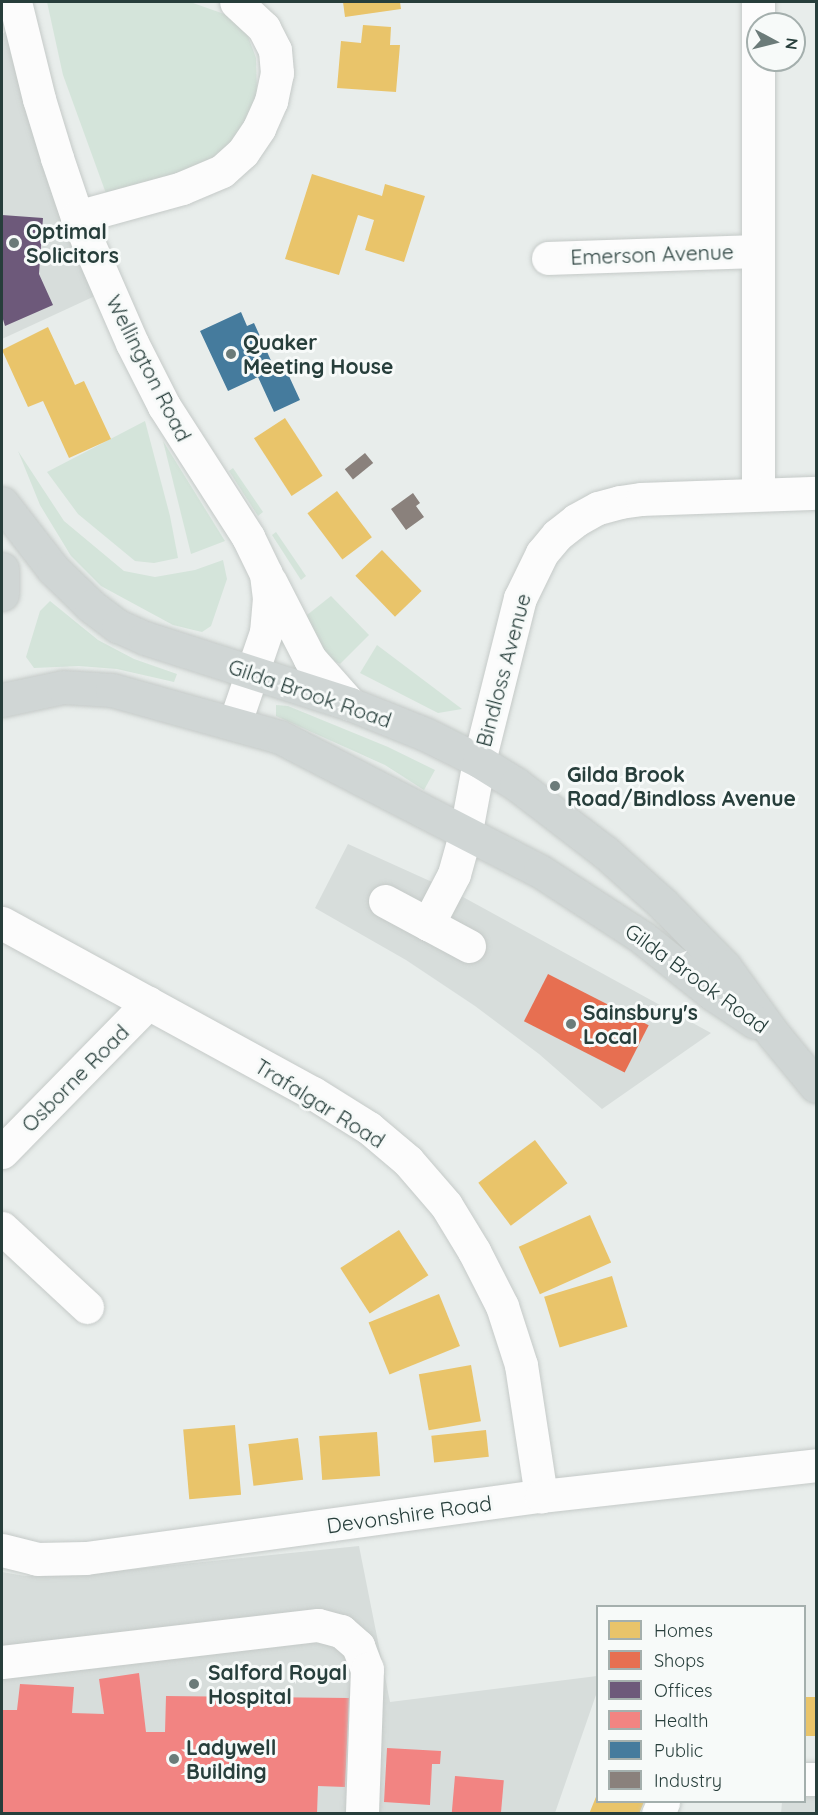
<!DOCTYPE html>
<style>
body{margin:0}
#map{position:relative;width:818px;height:1815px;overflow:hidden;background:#e8edeb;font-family:Quicksand,sans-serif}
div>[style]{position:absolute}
.built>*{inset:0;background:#d7dddb}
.green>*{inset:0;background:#d4e4da}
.homes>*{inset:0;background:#e9c46a;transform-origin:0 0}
.shops>*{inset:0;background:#e76f51;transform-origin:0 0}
.offices>*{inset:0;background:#6d597a}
.health>*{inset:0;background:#f28482;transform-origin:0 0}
.public>*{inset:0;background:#457b9d}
.industry>*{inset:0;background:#8a817c;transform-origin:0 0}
.roads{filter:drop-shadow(0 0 2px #c5cac8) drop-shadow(0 0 2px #c5cac8)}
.minor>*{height:33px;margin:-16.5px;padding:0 16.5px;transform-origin:16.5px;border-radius:16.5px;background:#fcfcfc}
.major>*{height:33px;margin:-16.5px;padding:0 16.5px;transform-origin:16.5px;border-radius:16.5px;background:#d0d6d5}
.dots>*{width:16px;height:16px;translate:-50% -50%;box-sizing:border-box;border:3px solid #f7faf9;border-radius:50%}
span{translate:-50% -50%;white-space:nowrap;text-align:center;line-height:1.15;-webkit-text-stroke:6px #f7faf9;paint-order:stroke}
.poi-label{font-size:21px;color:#273e3b;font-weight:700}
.left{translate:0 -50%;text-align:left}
.street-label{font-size:21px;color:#273e3b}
.frame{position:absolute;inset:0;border:3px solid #273e3b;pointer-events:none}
.legend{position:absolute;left:596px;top:1605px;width:210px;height:198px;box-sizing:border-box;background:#f7faf9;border:2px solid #a4afad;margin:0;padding:8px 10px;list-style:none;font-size:18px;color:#273e3b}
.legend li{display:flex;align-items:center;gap:12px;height:30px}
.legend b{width:30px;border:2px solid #a4afad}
.north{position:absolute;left:746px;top:12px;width:60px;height:60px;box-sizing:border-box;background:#f7faf9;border:2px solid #a4afad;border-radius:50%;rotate:97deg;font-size:16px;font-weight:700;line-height:24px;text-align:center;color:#273e3b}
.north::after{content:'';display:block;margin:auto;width:21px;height:27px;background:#6b7b79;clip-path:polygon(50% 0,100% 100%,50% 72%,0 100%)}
</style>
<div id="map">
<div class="built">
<i style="clip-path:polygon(18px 24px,108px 290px,2px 339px,2px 34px)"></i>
<i style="clip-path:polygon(348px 844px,452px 891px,711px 1033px,602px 1109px,539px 1054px,475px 1006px,406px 960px,315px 908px)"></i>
<i style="clip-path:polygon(359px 1546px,390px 1702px,597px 1676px,597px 1692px,555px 1813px,2px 1813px,2px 1572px,25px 1576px,86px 1574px)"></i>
<i style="clip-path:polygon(805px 1780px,816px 1780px,816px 1813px,781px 1814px,782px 1802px,804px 1802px)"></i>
</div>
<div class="green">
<i style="clip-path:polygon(47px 2px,193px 3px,227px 15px,246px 31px,256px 58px,257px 94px,246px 126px,224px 161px,108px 199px,63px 75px)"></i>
<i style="clip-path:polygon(145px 421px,170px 516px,178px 558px,154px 563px,135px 561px,78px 514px,47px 472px)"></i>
<i style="clip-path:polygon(163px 441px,225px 541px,191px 554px)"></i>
<i style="clip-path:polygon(18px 451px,64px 521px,124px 571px,155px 577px,195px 570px,223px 560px,227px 579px,211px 626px,202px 632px,173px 625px,101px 586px,71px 556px,40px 505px)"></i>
<i style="clip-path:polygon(233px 468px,263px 512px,258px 516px,229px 471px)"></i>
<i style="clip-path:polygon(276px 532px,306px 576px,301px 580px,272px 535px)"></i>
<i style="clip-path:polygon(331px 596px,369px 635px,340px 664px,321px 655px,313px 641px,307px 615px)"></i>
<i style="clip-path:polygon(50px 601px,98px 640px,134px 659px,177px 674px,174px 682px,117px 669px,79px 666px,34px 668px,26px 657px,40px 611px)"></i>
<i style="clip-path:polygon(377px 645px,462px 709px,438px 713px,360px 673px)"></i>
<i style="clip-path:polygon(276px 705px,288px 706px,388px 747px,435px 770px,424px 790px,385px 765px,276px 716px)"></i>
</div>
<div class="homes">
<i style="clip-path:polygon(343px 2px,400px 2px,401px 9px,345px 17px)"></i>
<i style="clip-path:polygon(363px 25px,391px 27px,390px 45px,400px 45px,396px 92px,337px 88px,341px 41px,361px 43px)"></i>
<i style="clip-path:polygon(312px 174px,382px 196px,385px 184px,425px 196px,404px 262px,365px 250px,374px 220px,358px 215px,339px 275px,285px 259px)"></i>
<i style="clip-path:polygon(48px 327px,75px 385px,84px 381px,111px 439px,69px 458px,43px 401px,28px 407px,2px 350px)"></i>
<i style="left:285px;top:418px;width:69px;height:37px;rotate:57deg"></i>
<i style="left:337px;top:491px;width:58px;height:37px;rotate:53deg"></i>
<i style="left:382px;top:550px;width:57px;height:37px;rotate:46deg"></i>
<i style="left:535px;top:1140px;width:54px;height:71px;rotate:53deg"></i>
<i style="left:590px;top:1215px;width:52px;height:78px;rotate:66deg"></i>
<i style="left:399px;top:1230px;width:54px;height:70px;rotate:57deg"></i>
<i style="left:612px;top:1276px;width:53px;height:71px;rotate:73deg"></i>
<i style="left:439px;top:1294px;width:56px;height:76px;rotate:68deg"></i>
<i style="left:471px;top:1365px;width:57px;height:53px;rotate:80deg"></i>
<i style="left:235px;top:1425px;width:70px;height:52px;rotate:85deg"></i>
<i style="left:486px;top:1430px;width:27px;height:55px;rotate:84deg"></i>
<i style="left:377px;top:1432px;width:44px;height:58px;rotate:86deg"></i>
<i style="left:298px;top:1438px;width:42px;height:50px;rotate:83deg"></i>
<i style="left:804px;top:1697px;width:12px;height:39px"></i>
<i style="clip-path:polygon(598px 1792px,598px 1802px,644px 1802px,639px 1814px,589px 1814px)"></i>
</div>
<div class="shops">
<i style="left:548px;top:974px;width:113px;height:53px;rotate:27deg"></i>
</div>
<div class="offices">
<i style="clip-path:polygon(2px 215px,43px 218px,39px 274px,53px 305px,5px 326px,2px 316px)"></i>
</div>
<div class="health">
<i style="clip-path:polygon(139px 1673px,146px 1732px,165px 1732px,166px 1696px,349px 1698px,345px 1787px,318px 1786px,317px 1814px,2px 1814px,2px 1710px,17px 1710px,20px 1684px,74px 1687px,72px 1713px,104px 1714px,99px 1679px)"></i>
<i style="clip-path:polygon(387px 1748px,441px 1751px,440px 1764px,432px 1764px,430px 1805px,384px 1802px)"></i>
<i style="left:455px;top:1776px;width:49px;height:38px;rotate:5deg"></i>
</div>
<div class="public">
<i style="clip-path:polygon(241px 312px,247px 326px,254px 323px,273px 365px,282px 361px,300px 400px,274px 412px,258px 377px,228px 391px,200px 331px)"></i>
</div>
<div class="industry">
<i style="left:365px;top:453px;width:13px;height:26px;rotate:51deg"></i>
<i style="clip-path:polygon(413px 493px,420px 503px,416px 506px,424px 517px,406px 530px,391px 509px)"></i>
</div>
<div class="roads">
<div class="minor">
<i style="left:15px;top:2px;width:100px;rotate:76.1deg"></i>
<i style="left:39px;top:99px;width:62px;rotate:73deg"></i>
<i style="left:57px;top:158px;width:62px;rotate:71.3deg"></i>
<i style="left:77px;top:217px;width:137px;rotate:66.4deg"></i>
<i style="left:132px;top:343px;width:71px;rotate:63.1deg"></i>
<i style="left:164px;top:406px;width:156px;rotate:57.3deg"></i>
<i style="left:248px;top:537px;width:41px;rotate:64.1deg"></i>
<i style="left:266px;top:574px;width:24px;rotate:83deg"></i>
<i style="left:269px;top:598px;width:34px;rotate:95deg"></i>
<i style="left:266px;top:632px;width:95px;rotate:109deg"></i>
<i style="left:77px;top:217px;width:109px;rotate:-15.4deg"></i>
<i style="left:182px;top:188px;width:43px;rotate:-23deg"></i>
<i style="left:222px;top:171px;width:28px;rotate:-42deg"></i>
<i style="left:243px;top:152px;width:29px;rotate:-56deg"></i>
<i style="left:259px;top:128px;width:30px;rotate:-66deg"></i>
<i style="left:271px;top:101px;width:29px;rotate:-78deg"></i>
<i style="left:277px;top:73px;width:23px;rotate:-95deg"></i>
<i style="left:275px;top:50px;width:25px;rotate:-117deg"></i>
<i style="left:264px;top:28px;width:38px;rotate:-137deg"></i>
<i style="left:548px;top:258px;width:208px;rotate:-1.9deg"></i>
<i style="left:758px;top:494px;width:492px;rotate:-90deg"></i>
<i style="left:270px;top:581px;width:88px;rotate:62.9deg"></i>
<i style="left:310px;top:659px;width:60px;rotate:48.4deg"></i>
<i style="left:385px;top:901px;width:49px;rotate:28.1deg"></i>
<i style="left:2px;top:923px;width:354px;rotate:28.7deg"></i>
<i style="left:313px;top:1093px;width:66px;rotate:32deg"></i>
<i style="left:369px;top:1128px;width:51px;rotate:40.2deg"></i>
<i style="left:408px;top:1161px;width:58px;rotate:49.2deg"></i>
<i style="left:446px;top:1205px;width:54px;rotate:58.7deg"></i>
<i style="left:474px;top:1251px;width:62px;rotate:63deg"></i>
<i style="left:502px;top:1306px;width:62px;rotate:72.1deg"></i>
<i style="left:521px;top:1365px;width:133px;rotate:81.3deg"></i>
<i style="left:469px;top:946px;width:47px;rotate:-151.8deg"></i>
<i style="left:428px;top:924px;width:56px;rotate:-62.5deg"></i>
<i style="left:454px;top:874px;width:45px;rotate:-74.4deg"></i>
<i style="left:466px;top:831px;width:71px;rotate:-79.5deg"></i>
<i style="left:479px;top:761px;width:168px;rotate:-75.9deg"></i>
<i style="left:520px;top:598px;width:50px;rotate:-63.9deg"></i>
<i style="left:542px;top:553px;width:23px;rotate:-50deg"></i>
<i style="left:557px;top:535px;width:24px;rotate:-38deg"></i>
<i style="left:576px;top:520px;width:25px;rotate:-29deg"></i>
<i style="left:598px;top:508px;width:23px;rotate:-15deg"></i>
<i style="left:620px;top:502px;width:22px;rotate:-8deg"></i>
<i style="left:642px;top:499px;width:174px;rotate:-2deg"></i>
<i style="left:2px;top:1152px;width:209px;rotate:-45.6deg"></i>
<i style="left:2px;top:1228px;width:116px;rotate:42.9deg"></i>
<i style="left:2px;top:1550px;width:36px;rotate:14deg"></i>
<i style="left:37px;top:1559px;width:49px;rotate:-1.2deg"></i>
<i style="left:86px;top:1558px;width:459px;rotate:-7.8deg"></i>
<i style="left:541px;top:1496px;width:277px;rotate:-6.4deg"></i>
<i style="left:2px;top:1662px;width:318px;rotate:-6.7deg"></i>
<i style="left:318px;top:1625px;width:24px;rotate:15deg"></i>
<i style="left:341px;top:1631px;width:23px;rotate:41deg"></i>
<i style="left:358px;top:1646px;width:25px;rotate:69deg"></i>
<i style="left:367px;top:1669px;width:145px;rotate:92deg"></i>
<i style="left:804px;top:1779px;width:12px"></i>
<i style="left:658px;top:1814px;width:13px;rotate:-67deg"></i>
</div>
<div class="major">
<i style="left:2px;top:503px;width:83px;rotate:52.3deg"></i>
<i style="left:53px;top:569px;width:53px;rotate:44.2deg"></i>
<i style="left:91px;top:606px;width:34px;rotate:37deg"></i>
<i style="left:118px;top:626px;width:30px;rotate:24deg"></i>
<i style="left:145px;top:638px;width:215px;rotate:17.8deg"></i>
<i style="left:350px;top:704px;width:81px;rotate:21.8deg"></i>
<i style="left:425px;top:734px;width:60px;rotate:26.6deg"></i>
<i style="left:479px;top:761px;width:44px;rotate:31.9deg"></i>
<i style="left:516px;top:784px;width:112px;rotate:37.4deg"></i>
<i style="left:605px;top:852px;width:78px;rotate:41.9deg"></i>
<i style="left:663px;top:904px;width:87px;rotate:45.5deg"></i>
<i style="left:724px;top:966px;width:85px;rotate:54.1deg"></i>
<i style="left:774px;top:1035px;width:66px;rotate:50.5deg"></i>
<i style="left:2px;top:569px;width:25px;rotate:90deg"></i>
<i style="left:2px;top:700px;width:62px;rotate:-12deg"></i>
<i style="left:63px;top:687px;width:49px;rotate:3.5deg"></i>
<i style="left:112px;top:690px;width:174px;rotate:15.6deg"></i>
<i style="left:280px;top:737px;width:292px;rotate:27.3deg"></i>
<i style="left:540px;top:871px;width:123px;rotate:33deg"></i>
<i style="left:643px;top:938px;width:90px;rotate:38.7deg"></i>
<i style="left:713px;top:994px;width:50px;rotate:33.7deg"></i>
</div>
</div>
<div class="dots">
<i style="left:14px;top:243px;background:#6b7b79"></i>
<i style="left:231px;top:354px;background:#6b7b79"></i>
<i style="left:555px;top:786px;background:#6b7b79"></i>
<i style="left:571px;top:1024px;background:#6b7b79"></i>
<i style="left:194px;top:1684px;background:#6b7b79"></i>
<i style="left:174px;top:1759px;background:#6b7b79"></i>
</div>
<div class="poi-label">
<span class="left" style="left:26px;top:243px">Optimal<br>Solicitors</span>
<span class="left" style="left:243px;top:354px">Quaker<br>Meeting House</span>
<span class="left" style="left:567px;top:786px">Gilda Brook<br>Road/Bindloss Avenue</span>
<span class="left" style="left:583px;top:1024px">Sainsbury's<br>Local</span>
<span class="left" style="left:208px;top:1684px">Salford Royal<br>Hospital</span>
<span class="left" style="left:186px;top:1759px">Ladywell<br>Building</span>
</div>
<div class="street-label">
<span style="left:652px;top:254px;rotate:-2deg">Emerson Avenue</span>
<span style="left:149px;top:368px;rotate:63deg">Wellington Road</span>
<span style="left:503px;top:670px;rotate:-75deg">Bindloss Avenue</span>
<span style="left:310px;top:693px;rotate:19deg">Gilda Brook Road</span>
<span style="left:697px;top:978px;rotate:36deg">Gilda Brook Road</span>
<span style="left:75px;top:1078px;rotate:-45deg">Osborne Road</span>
<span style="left:320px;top:1103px;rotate:32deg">Trafalgar Road</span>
<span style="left:409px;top:1514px;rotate:-8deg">Devonshire Road</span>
</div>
<div class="frame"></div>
<ul class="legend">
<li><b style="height:16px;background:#e9c46a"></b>Homes</li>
<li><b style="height:16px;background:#e76f51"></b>Shops</li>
<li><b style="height:16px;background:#6d597a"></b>Offices</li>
<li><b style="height:16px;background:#f28482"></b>Health</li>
<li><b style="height:16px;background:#457b9d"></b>Public</li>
<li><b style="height:16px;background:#8a817c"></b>Industry</li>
</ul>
<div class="north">N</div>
</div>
